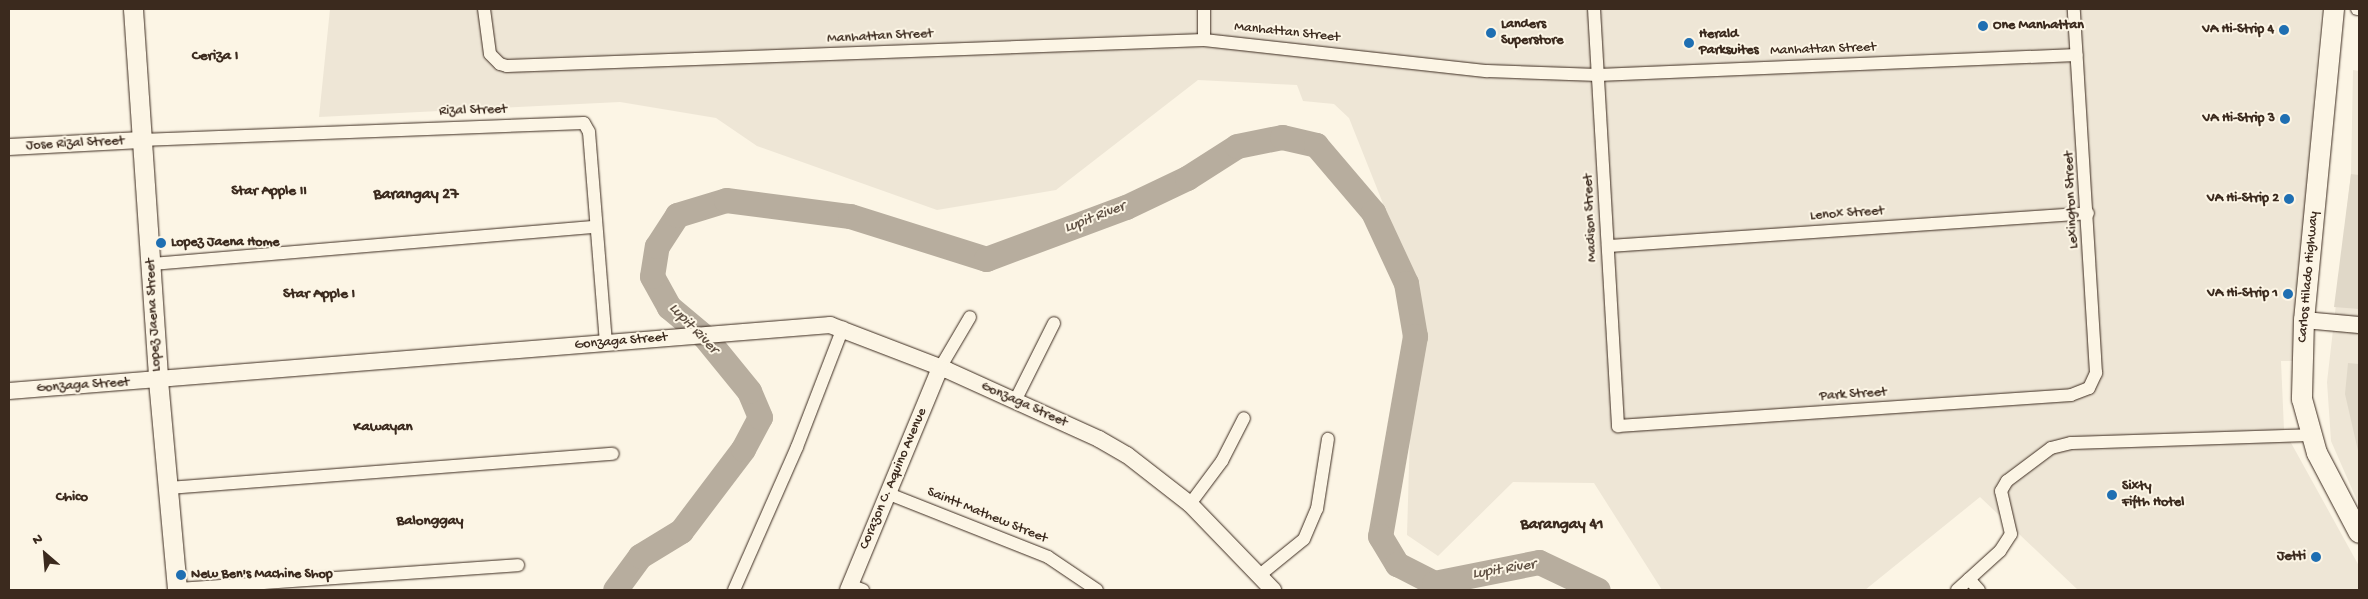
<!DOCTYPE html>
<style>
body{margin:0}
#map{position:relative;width:2368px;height:599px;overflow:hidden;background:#fcf5e5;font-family:"Gochi Hand",sans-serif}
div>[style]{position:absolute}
.built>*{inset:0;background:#eee6d6}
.green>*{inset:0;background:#e0d8c8}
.river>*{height:25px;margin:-12.5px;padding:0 12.5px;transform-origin:12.5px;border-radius:12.5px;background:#b7ad9e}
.roads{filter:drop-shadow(0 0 1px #3b2a1e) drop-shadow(0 0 1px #3b2a1e)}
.minor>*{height:12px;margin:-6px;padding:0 6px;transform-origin:6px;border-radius:6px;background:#fcf5e5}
.tertiary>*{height:16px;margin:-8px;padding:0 8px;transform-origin:8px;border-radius:8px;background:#fcf5e5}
.secondary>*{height:19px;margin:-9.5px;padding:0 9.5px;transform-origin:9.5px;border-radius:9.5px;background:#fcf5e5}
.primary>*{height:20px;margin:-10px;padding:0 10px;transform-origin:10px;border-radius:10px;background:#fcf5e5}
.dots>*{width:14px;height:14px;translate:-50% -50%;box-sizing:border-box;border:2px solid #fcf5e5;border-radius:50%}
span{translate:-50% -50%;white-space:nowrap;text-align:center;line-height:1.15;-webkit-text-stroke:4px #fcf5e5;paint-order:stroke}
.poi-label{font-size:14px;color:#3b2a1e;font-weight:700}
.left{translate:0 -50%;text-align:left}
.right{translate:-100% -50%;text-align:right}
.street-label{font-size:14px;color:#3b2a1e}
.neighbourhood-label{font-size:15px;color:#3b2a1e;font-weight:700}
.water-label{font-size:15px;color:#605144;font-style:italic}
.quarter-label{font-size:16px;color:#3b2a1e;font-weight:700}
.frame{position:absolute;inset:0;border:10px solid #3b2a1e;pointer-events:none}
.north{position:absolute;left:20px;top:529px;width:50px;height:50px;-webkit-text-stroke:4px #fcf5e5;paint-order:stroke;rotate:333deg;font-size:14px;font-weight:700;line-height:20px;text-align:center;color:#3b2a1e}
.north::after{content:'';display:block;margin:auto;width:18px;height:22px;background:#3b2a1e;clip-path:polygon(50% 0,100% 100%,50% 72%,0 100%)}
</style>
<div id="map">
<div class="built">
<i style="clip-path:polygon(330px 9px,2321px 9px,2293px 361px,2281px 361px,2284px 430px,2359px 566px,2359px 590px,2078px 590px,1980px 497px,1865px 590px,1662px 590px,1594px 483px,1513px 482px,1438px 556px,1407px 535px,1410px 432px,1421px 336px,1413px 279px,1349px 118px,1334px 104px,1303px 101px,1297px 85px,1198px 80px,1056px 190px,937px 210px,757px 146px,716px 118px,620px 102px,319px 117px)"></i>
<i style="clip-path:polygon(2353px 70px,2359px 71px,2359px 505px,2331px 441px,2327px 382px,2351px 174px)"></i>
</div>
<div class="green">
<i style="clip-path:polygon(2351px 174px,2359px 175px,2359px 309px,2334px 307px)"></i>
<i style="clip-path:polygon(2348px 363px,2359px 364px,2359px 455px,2345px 394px)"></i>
</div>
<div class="river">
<i style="left:615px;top:590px;width:42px;rotate:-53.7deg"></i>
<i style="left:640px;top:556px;width:48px;rotate:-31.4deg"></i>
<i style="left:681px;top:531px;width:103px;rotate:-52.9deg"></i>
<i style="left:743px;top:449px;width:36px;rotate:-62deg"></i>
<i style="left:760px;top:417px;width:28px;rotate:-113deg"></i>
<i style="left:749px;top:391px;width:70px;rotate:-129.2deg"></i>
<i style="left:705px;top:337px;width:47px;rotate:-140.2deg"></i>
<i style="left:669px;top:307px;width:35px;rotate:-119deg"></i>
<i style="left:652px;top:276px;width:30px;rotate:-81deg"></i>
<i style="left:657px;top:246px;width:37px;rotate:-57deg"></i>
<i style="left:677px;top:215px;width:51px;rotate:-17deg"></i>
<i style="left:726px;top:200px;width:125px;rotate:7.4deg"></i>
<i style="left:850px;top:216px;width:143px;rotate:17.5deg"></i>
<i style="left:986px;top:259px;width:149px;rotate:-20.4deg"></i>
<i style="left:1126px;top:207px;width:68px;rotate:-25.4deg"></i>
<i style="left:1187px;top:178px;width:59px;rotate:-32.6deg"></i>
<i style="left:1237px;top:146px;width:46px;rotate:-11.3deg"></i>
<i style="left:1282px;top:137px;width:35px;rotate:13deg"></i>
<i style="left:1316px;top:145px;width:88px;rotate:49.6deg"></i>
<i style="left:1373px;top:212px;width:78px;rotate:65.1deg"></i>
<i style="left:1406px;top:283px;width:54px;rotate:80.4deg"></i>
<i style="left:1415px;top:336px;width:203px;rotate:99.9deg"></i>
<i style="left:1380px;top:536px;width:33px;rotate:59deg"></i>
<i style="left:1397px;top:564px;width:42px;rotate:27.2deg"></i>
<i style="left:1434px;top:583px;width:107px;rotate:-11.3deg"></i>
<i style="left:1539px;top:562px;width:65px;rotate:25.4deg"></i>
</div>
<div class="roads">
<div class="minor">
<i style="left:484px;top:9px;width:45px;rotate:82.4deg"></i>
<i style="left:490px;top:54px;width:14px;rotate:45deg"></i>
<i style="left:500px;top:64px;width:7px;rotate:16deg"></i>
<i style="left:507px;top:66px;width:697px;rotate:-2.14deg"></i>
<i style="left:1204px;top:40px;width:285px;rotate:6.3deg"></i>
<i style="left:1487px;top:71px;width:111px;rotate:2.1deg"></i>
<i style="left:1598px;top:75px;width:479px;rotate:-2.4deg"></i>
<i style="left:1204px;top:9px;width:31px;rotate:90deg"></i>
<i style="left:1594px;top:9px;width:418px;rotate:86.7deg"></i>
<i style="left:1618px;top:426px;width:454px;rotate:-3.9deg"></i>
<i style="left:2071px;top:395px;width:19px;rotate:-21deg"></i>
<i style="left:2089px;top:388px;width:17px;rotate:-65deg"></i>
<i style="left:2096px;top:373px;width:365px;rotate:-93.5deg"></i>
<i style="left:2357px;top:9px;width:2px"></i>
<i style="left:141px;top:140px;width:443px;rotate:-2.2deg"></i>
<i style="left:584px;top:123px;width:10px;rotate:61deg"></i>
<i style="left:589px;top:132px;width:212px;rotate:85.4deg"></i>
<i style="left:1608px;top:246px;width:481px;rotate:-3.9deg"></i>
<i style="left:152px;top:264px;width:445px;rotate:-4.8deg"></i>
<i style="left:940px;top:368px;width:59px;rotate:-59.5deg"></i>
<i style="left:1015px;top:401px;width:87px;rotate:-63.4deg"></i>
<i style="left:168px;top:488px;width:446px;rotate:-4.4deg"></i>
<i style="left:889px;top:494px;width:171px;rotate:21.6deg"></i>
<i style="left:1048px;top:557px;width:59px;rotate:34deg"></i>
<i style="left:1190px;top:504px;width:54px;rotate:-53.3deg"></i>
<i style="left:1222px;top:461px;width:48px;rotate:-62.9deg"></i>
<i style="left:1261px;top:574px;width:55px;rotate:-39.1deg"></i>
<i style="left:1304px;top:539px;width:33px;rotate:-67deg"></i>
<i style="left:1317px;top:509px;width:71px;rotate:-81.1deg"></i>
<i style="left:1969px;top:579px;width:15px;rotate:48deg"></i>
<i style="left:850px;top:585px;width:14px;rotate:21deg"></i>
<i style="left:177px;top:589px;width:342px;rotate:-4deg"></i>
<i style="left:734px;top:590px;width:156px;rotate:-66.2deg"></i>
<i style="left:797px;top:447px;width:128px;rotate:-68.9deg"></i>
<i style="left:1957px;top:590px;width:58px;rotate:-42.2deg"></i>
<i style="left:2000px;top:551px;width:20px;rotate:-57deg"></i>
<i style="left:2011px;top:534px;width:44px;rotate:-103.1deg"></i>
<i style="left:2001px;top:491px;width:12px;rotate:-59deg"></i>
<i style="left:2007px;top:481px;width:55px;rotate:-36.9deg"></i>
<i style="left:2051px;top:448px;width:21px;rotate:-14deg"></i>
<i style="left:2071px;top:443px;width:239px;rotate:-1.9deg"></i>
</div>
<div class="tertiary">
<i style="left:9px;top:147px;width:132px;rotate:-3deg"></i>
<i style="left:2304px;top:320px;width:55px;rotate:5.2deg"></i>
<i style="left:9px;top:391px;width:824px;rotate:-4.6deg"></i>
<i style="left:830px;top:325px;width:125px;rotate:21deg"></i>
<i style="left:947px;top:370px;width:167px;rotate:24.4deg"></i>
<i style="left:1099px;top:439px;width:32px;rotate:30deg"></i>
<i style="left:1127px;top:455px;width:80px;rotate:37.9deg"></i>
<i style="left:1190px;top:504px;width:120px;rotate:46deg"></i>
<i style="left:848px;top:590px;width:240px;rotate:-67.5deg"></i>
</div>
<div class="secondary">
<i style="left:133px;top:9px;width:372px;rotate:86.1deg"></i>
<i style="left:158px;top:380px;width:211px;rotate:84.8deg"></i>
</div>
<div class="primary">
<i style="left:2334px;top:9px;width:312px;rotate:95.5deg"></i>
<i style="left:2304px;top:320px;width:79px;rotate:91.5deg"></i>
<i style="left:2302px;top:399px;width:56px;rotate:74.5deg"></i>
<i style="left:2317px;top:453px;width:90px;rotate:62.3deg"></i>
</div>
</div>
<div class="dots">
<i style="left:1983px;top:26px;background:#1f6fb2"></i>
<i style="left:2284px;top:30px;background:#1f6fb2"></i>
<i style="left:1491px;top:33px;background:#1f6fb2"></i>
<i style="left:1689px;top:43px;background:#1f6fb2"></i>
<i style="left:2285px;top:119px;background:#1f6fb2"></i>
<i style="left:2289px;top:199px;background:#1f6fb2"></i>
<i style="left:161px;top:243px;background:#1f6fb2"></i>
<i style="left:2288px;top:294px;background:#1f6fb2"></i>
<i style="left:2112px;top:495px;background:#1f6fb2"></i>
<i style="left:2316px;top:557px;background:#1f6fb2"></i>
<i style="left:181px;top:575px;background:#1f6fb2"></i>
</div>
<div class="poi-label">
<span class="left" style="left:1501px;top:33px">Landers<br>Superstore</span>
<span class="left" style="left:1993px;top:26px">One Manhattan</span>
<span class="right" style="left:2274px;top:30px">VA Hi-Strip 4</span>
<span class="left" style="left:1699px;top:43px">Herald<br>Parksuites</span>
<span class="right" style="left:2275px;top:119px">VA Hi-Strip 3</span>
<span class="right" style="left:2279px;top:199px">VA Hi-Strip 2</span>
<span class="left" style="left:171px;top:243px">Lopez Jaena Home</span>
<span class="right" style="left:2278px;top:294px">VA Hi-Strip 1</span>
<span class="left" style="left:2122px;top:495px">Sixty<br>Fifth Hotel</span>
<span class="right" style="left:2306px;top:557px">Jetti</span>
<span class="left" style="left:191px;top:575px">New Ben's Machine Shop</span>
</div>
<div class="street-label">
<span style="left:1287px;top:33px;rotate:6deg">Manhattan Street</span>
<span style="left:880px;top:37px;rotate:-3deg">Manhattan Street</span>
<span style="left:1823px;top:50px;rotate:-2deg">Manhattan Street</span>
<span style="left:473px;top:111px;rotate:-2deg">Rizal Street</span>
<span style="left:75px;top:144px;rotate:-3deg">Jose Rizal Street</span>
<span style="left:2072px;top:200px;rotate:-93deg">Lexington Street</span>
<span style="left:1847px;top:214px;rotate:-4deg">Lenox Street</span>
<span style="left:1591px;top:218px;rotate:-93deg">Madison Street</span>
<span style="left:2309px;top:277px;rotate:-85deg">Carlos Hilado Highway</span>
<span style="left:154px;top:315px;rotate:-93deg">Lopez Jaena Street</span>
<span style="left:621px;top:342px;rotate:-5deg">Gonzaga Street</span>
<span style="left:83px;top:386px;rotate:-4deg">Gonzaga Street</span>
<span style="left:1853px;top:395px;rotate:-4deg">Park Street</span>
<span style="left:1024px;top:405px;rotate:24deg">Gonzaga Street</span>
<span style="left:894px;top:479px;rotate:-67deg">Corazon C. Aquino Avenue</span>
<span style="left:987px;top:516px;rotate:22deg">Saintt Mathew Street</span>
</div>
<div class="neighbourhood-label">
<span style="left:215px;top:57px">Ceriza I</span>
<span style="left:269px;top:192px">Star Apple II</span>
<span style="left:319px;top:295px">Star Apple I</span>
<span style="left:383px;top:428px">Kawayan</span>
<span style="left:72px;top:498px">Chico</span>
<span style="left:430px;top:522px">Balonggay</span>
</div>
<div class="water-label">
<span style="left:1095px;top:218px;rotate:-21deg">Lupit River</span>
<span style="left:693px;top:329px;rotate:46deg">Lupit River</span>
<span style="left:1504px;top:570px;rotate:-9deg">Lupit River</span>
</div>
<div class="quarter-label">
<span style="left:416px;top:196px">Barangay 27</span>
<span style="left:1562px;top:526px">Barangay 41</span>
</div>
<div class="frame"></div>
<div class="north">N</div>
</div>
